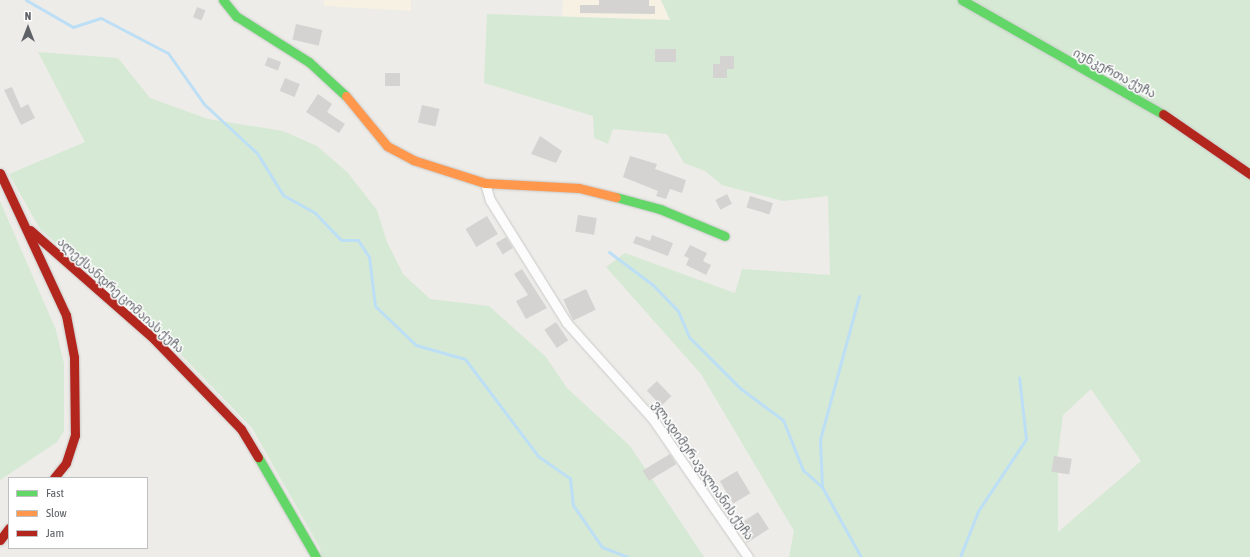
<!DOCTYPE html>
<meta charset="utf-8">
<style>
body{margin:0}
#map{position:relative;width:1250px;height:557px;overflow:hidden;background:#edece8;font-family:"Asap Condensed","Noto Sans Georgian",sans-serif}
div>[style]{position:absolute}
.commercial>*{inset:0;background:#f6f1e2}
.green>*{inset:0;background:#d6e9d4}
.stream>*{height:3px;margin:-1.5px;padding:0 1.5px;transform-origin:1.5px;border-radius:1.5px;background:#bddff6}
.building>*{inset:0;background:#d4d3d1;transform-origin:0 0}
.roads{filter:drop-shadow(0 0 1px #cacaca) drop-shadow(0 0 1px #cacaca)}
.street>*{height:9px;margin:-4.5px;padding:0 4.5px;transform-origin:4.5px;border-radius:4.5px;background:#fcfcfc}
.fast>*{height:9px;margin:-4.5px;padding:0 4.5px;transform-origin:4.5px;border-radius:4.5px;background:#63d668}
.slow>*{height:9px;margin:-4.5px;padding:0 4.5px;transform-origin:4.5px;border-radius:4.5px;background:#ff974d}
.jam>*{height:9px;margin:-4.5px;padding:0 4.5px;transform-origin:4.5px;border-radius:4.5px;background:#b3261e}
span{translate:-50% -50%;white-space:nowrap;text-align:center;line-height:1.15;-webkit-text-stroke:3px #fff;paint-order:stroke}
.street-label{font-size:12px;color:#5e6166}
.legend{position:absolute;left:8px;top:477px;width:140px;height:72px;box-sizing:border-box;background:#fff;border:1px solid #bfc0c2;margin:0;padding:5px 7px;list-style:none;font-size:12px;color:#5e6166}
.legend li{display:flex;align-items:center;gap:8px;height:20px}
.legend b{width:20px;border:1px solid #bfc0c2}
.north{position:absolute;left:8px;top:8px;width:40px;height:40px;-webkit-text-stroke:3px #fff;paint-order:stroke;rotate:0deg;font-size:11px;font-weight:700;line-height:16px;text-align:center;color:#5e6166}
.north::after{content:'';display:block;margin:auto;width:14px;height:18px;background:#5e6166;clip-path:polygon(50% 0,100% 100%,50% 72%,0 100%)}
</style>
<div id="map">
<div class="commercial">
<i style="clip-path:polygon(324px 0,411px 0,411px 11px,324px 6px)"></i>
<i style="clip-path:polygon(563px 0,661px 0,671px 20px,562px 17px)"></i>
</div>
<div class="green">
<i style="clip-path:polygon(evenodd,661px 0,1250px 0,1250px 557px,789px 557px,794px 531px,701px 374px,606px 267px,625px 253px,735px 293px,742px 269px,830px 275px,828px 196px,783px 201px,722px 185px,705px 171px,684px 163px,667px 134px,613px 129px,608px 144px,594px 138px,593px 116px,484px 83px,487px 14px,670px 20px,661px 0,1091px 389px,1141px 461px,1058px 532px,1058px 455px,1063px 415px,1091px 389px)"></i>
<i style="clip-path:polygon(38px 52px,118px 58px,150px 98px,208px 119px,283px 131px,317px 146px,347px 172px,377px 210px,387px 242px,403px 274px,430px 299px,489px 306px,546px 357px,567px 388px,630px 446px,704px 557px,322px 557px,320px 548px,252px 428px,164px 337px,40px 229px,9px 174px,85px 142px)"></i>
<i style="clip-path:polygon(0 201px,56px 330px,64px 364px,64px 431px,57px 442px,0 480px)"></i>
</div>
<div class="stream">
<i style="left:26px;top:0;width:54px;rotate:29.9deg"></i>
<i style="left:73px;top:27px;width:29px;rotate:-18deg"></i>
<i style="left:101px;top:18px;width:76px;rotate:27.6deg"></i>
<i style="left:168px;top:53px;width:62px;rotate:54.8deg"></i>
<i style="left:204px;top:104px;width:72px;rotate:42.8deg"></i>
<i style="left:257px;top:153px;width:49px;rotate:58.2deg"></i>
<i style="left:283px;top:195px;width:37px;rotate:29deg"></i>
<i style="left:315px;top:213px;width:37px;rotate:46deg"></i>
<i style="left:341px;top:240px;width:17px"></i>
<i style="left:358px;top:240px;width:20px;rotate:57deg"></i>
<i style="left:369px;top:257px;width:49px;rotate:83deg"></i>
<i style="left:375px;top:306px;width:57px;rotate:43.6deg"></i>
<i style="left:416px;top:345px;width:51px;rotate:15.9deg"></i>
<i style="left:465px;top:359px;width:121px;rotate:53deg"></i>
<i style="left:538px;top:456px;width:39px;rotate:35deg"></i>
<i style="left:570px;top:478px;width:27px;rotate:84deg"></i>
<i style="left:573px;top:505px;width:51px;rotate:55.4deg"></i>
<i style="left:602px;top:547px;width:28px;rotate:21deg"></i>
<i style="left:609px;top:252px;width:55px;rotate:36.9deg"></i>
<i style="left:653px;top:285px;width:36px;rotate:46deg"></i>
<i style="left:678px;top:311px;width:28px;rotate:67deg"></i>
<i style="left:689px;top:337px;width:72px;rotate:45deg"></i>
<i style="left:740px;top:388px;width:54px;rotate:36.7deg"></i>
<i style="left:783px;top:420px;width:54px;rotate:68.2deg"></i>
<i style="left:803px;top:470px;width:25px;rotate:42deg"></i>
<i style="left:859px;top:296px;width:149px;rotate:105.2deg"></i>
<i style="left:820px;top:440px;width:47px;rotate:87.6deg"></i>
<i style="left:822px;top:487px;width:80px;rotate:60.9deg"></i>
<i style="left:960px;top:557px;width:49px;rotate:-68.6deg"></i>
<i style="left:978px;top:511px;width:87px;rotate:-56.3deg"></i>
<i style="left:1026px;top:439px;width:62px;rotate:-96.4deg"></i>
</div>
<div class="building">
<i style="clip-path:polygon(599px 0,649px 0,649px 6px,655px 6px,655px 14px,580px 13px,580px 5px,599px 5px)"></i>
<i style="left:197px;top:7px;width:9px;height:11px;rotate:21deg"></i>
<i style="left:296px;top:24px;width:27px;height:16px;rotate:13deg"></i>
<i style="left:655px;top:49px;width:21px;height:13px"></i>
<i style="clip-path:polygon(720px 56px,734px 56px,734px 69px,727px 69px,727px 78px,713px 78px,713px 64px,720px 64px)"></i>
<i style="left:268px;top:57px;width:14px;height:9px;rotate:21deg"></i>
<i style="left:385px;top:73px;width:15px;height:13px"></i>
<i style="left:285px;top:78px;width:16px;height:14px;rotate:22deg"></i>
<i style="clip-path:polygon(12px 87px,21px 108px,28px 104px,35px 118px,21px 125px,4px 90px)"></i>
<i style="clip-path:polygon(318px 94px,332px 104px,327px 112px,345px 124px,339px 133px,306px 112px)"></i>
<i style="left:422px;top:105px;width:18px;height:18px;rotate:13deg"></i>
<i style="clip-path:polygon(540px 136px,562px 151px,556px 163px,531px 154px)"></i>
<i style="clip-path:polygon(630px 156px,657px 164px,655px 169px,686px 180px,682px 193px,670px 189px,666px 199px,656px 196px,658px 191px,623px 177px)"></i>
<i style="left:727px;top:194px;width:11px;height:13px;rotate:63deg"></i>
<i style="left:750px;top:196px;width:24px;height:12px;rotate:17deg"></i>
<i style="left:578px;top:215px;width:19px;height:17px;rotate:9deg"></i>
<i style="left:487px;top:216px;width:21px;height:25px;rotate:59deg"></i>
<i style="clip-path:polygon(652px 235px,673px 243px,668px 256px,633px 243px,636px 236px,650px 241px)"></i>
<i style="left:506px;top:237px;width:13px;height:12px;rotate:58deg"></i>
<i style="clip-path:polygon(690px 245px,707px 253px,703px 261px,711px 265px,706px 275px,686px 265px,689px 258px,684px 256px)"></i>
<i style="clip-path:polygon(522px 269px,547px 308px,526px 319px,516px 301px,528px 295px,514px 274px)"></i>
<i style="left:586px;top:289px;width:23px;height:25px;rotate:65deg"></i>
<i style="left:556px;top:322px;width:22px;height:14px;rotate:56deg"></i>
<i style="left:657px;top:381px;width:21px;height:14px;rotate:47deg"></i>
<i style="left:670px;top:454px;width:12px;height:32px;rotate:59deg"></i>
<i style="left:1054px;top:456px;width:18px;height:16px;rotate:9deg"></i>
<i style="left:737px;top:471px;width:26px;height:20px;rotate:59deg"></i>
<i style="left:758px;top:512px;width:20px;height:26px;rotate:57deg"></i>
</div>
<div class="roads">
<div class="street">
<i style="left:485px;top:183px;width:18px;rotate:74deg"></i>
<i style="left:490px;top:200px;width:145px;rotate:58deg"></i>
<i style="left:567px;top:323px;width:127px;rotate:48.2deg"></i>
<i style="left:652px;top:418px;width:169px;rotate:55.4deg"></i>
</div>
<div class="fast">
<i style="left:223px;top:0;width:21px;rotate:51deg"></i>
<i style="left:236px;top:16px;width:86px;rotate:32.2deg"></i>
<i style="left:309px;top:62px;width:50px;rotate:42.6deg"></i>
<i style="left:962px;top:0;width:231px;rotate:29.6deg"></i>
<i style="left:616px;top:197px;width:46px;rotate:15.3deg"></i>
<i style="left:660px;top:209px;width:70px;rotate:22.6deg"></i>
<i style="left:258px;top:457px;width:116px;rotate:59.9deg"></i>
</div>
<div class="slow">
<i style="left:346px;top:96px;width:65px;rotate:50.6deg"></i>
<i style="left:387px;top:146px;width:30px;rotate:28deg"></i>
<i style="left:413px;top:160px;width:76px;rotate:17.7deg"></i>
<i style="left:485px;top:183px;width:94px;rotate:3deg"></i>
<i style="left:579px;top:188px;width:38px;rotate:14deg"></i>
</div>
<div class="jam">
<i style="left:1163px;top:114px;width:106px;rotate:34.6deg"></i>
<i style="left:0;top:173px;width:157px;rotate:65.1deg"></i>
<i style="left:66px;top:315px;width:43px;rotate:79.2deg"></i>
<i style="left:74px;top:357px;width:78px;rotate:89.3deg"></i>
<i style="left:75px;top:435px;width:29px;rotate:108deg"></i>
<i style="left:66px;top:463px;width:19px;rotate:129deg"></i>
<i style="left:30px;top:230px;width:165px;rotate:41.3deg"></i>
<i style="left:154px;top:339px;width:125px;rotate:46deg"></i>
<i style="left:241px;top:429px;width:33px;rotate:59deg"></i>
<i style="left:0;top:540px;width:15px;rotate:-53deg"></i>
</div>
</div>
<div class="street-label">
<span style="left:1114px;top:74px;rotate:28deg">იუნკერთა ქუჩა</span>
<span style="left:120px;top:296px;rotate:42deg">ალექსანდრე ცომაიას ქუჩა</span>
<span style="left:702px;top:471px;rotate:55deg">ვლადიმერ ავალიანის ქუჩა</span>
</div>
<ul class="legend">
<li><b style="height:5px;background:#63d668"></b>Fast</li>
<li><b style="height:5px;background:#ff974d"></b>Slow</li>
<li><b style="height:5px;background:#b3261e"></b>Jam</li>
</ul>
<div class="north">N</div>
</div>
